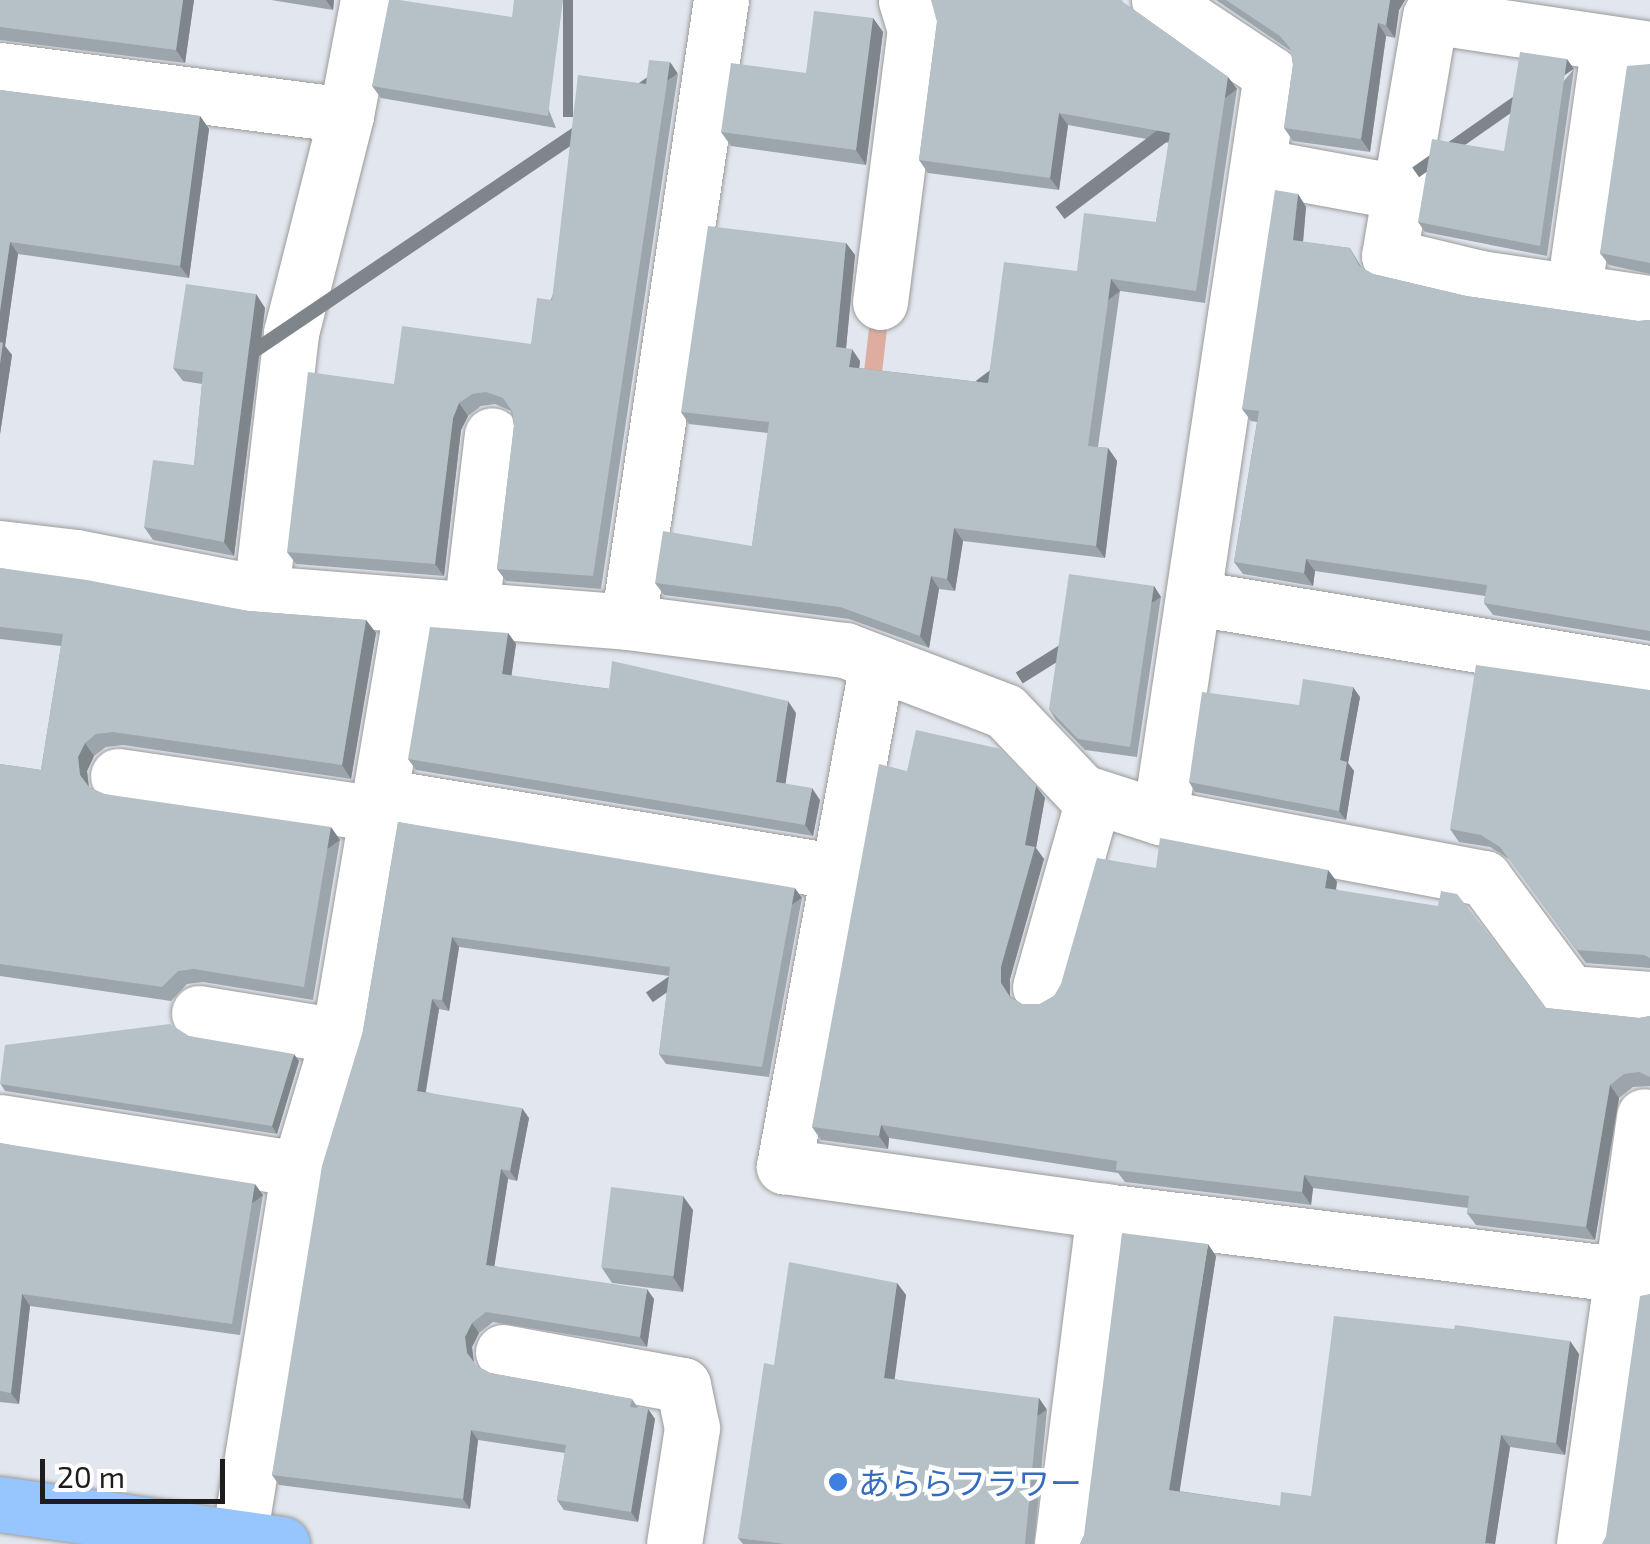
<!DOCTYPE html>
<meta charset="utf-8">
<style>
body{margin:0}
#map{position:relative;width:1650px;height:1544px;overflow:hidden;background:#e2e7ef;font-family:"Exo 2","Noto Sans JP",sans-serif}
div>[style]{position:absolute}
.stream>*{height:18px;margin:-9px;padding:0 9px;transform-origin:9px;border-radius:9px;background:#dfada0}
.roads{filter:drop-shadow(0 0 2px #9a9a9a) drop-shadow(0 0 2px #9a9a9a)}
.minor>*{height:55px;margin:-27.5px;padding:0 27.5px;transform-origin:27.5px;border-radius:27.5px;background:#fff}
.major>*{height:55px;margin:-27.5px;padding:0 27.5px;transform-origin:27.5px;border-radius:27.5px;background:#97c6ff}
.wall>*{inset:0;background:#9ca5ab}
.shaded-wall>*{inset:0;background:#7f868b;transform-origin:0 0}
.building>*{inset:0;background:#b5c0c7;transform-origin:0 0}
.dots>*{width:28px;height:28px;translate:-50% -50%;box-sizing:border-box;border:5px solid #fff;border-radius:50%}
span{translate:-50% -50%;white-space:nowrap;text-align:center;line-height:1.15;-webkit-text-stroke:9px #fff;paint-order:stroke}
.shop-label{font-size:32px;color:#366cbe}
.left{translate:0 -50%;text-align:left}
.scale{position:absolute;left:40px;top:1459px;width:185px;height:45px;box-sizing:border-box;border:5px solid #1d1d1d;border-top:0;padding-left:12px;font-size:30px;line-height:35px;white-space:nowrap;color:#1d1d1d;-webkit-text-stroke:8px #fff;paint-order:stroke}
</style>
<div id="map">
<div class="stream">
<i style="left:871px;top:390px;width:80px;rotate:-83.5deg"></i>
</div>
<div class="roads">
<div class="minor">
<i style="left:1159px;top:0;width:134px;rotate:33.5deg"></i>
<i style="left:1271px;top:74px;width:751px;rotate:98.5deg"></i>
<i style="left:1650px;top:49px;width:222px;rotate:-171.5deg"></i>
<i style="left:1430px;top:16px;width:243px;rotate:99.7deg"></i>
<i style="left:1389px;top:256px;width:94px;rotate:13.6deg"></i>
<i style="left:1480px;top:278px;width:172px;rotate:8.4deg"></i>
<i style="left:0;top:70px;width:349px;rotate:7.4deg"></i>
<i style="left:1258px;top:166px;width:144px;rotate:10.4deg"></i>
<i style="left:1574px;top:289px;width:248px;rotate:-81.9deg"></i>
<i style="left:880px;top:302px;width:274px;rotate:-82.7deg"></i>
<i style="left:915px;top:30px;width:31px;rotate:-107deg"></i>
<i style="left:0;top:548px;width:77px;rotate:6.8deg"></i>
<i style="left:76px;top:557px;width:188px;rotate:11deg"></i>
<i style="left:261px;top:593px;width:368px;rotate:4.5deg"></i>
<i style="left:628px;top:622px;width:219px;rotate:7.4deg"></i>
<i style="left:845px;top:650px;width:171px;rotate:20.9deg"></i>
<i style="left:1005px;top:711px;width:112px;rotate:46.5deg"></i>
<i style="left:1082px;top:792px;width:82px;rotate:17.8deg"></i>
<i style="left:1160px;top:817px;width:330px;rotate:10.7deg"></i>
<i style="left:1484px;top:878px;width:143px;rotate:53.5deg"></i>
<i style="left:1569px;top:993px;width:81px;rotate:4.2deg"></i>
<i style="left:261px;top:593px;width:262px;rotate:-83.4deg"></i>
<i style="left:291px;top:333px;width:225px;rotate:-75.8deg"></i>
<i style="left:346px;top:115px;width:117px;rotate:-79.2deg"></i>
<i style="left:1195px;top:598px;width:461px;rotate:9.4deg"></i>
<i style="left:471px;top:610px;width:176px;rotate:-83.2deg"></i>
<i style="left:628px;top:622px;width:629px;rotate:-81.5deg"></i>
<i style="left:877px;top:663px;width:512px;rotate:100.48deg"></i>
<i style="left:784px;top:1166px;width:323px;rotate:8deg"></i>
<i style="left:1104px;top:1211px;width:550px;rotate:7deg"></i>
<i style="left:118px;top:776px;width:262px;rotate:8.3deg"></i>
<i style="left:380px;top:796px;width:464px;rotate:9.4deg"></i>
<i style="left:1040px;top:987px;width:198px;rotate:-74.2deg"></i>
<i style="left:199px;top:1013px;width:142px;rotate:9.3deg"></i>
<i style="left:0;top:1122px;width:303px;rotate:8.9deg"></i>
<i style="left:503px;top:1352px;width:183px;rotate:10.4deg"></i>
<i style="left:683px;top:1385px;width:44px;rotate:78.2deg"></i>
<i style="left:692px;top:1428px;width:117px;rotate:98.8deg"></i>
<i style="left:239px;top:1538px;width:374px;rotate:-80.8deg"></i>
<i style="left:299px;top:1169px;width:139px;rotate:-73.3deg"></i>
<i style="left:339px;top:1036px;width:437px;rotate:-80.4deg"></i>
<i style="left:1062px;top:1544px;width:336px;rotate:-82.8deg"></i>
<i style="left:1584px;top:1544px;width:432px;rotate:-82deg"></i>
</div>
<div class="major">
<i style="left:0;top:1504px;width:285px;rotate:8.1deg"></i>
</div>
</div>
<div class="wall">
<i style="clip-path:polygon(0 0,194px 0,185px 63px,0 40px)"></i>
<i style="clip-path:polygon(271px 0,334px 0,333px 10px)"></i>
<i style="clip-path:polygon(1216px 0,1405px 0,1399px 10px,1395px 38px,1386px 36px,1370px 152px,1293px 141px,1284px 128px,1293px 65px,1291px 51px)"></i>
<i style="clip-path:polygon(1130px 7px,1228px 77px,1237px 89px,1205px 303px,1120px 291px,1098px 447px,1108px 448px,1117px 461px,1105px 558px,963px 541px,955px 591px,939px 589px,929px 648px,849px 619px,664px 595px,655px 583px,752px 546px,768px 433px,689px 424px,681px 412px,846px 243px,855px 255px,846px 348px,860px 361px,859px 368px,988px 383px,1077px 271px,1156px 222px,1169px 143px,1068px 125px,1059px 190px,928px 173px,919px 160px,937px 22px)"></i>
<i style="clip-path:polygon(512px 17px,556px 128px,381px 98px,372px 86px)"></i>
<i style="clip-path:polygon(873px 18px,883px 32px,866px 165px,731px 146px,721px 132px,806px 73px)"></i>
<i style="clip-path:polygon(1650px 64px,1650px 274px,1609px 265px,1600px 253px)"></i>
<i style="clip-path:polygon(1574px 69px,1547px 256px,1425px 232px,1418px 222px,1504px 151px)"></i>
<i style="clip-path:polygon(678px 74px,601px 589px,506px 581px,497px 569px,514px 426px,511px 411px,495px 404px,481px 406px,468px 416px,461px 430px,444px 576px,296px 564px,287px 552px,394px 384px,531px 344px,646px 84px)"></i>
<i style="clip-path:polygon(0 90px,200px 116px,209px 129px,189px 278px,18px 254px,5px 346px,12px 355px,0 434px)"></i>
<i style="clip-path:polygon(1298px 194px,1306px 207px,1303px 242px,1350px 248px,1362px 268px,1373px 274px,1466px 296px,1638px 321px,1650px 320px,1650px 641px,1493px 615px,1484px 603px,1485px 596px,1315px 571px,1313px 586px,1243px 574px,1234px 562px,1257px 422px,1251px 421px,1242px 409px)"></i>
<i style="clip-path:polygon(256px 294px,265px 308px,234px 556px,153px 540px,144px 527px,194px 465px,202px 384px,183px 381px,173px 368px)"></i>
<i style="clip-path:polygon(0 568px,248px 611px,366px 620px,376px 633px,351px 779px,123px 745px,106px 747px,94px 756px,87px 771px,89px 787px,104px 794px,340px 840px,313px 1000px,203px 982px,187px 984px,171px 1001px,0 976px,0 764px,41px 770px,61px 646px,0 639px)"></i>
<i style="clip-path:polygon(1154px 586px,1161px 597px,1137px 757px,1085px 750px,1056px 720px,1049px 709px)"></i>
<i style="clip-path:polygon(508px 633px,516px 644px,511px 676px,796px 713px,785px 784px,820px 800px,813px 836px,416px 770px,408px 759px)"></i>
<i style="clip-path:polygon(1650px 690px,1650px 968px,1586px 963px,1509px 859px,1490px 847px,1459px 842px,1450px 829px)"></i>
<i style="clip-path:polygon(1360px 697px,1348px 763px,1354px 771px,1346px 820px,1195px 792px,1189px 782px,1299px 705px)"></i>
<i style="clip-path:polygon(907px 771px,1036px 786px,1045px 798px,1036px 848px,1044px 859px,1010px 979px,1010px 996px,1022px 1004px,1040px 1004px,1054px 996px,1156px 868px,1328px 870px,1337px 882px,1336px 889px,1546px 1008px,1639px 1018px,1650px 1016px,1650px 1086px,1633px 1087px,1619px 1098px,1595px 1240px,1476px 1225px,1467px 1213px,1468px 1208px,1313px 1188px,1311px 1205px,1125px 1182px,1118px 1173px,889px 1138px,888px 1149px,821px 1140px,812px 1127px)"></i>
<i style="clip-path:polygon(398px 822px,802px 898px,769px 1077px,666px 1064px,659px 1054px,669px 976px,459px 947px,449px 1011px,439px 1009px,426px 1092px,529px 1118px,517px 1181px,508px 1179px,494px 1266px,654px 1299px,647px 1347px,493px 1322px,479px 1333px,472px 1347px,474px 1363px,477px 1366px,490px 1373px,632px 1399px,638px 1408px,648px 1409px,655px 1419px,638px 1522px,564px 1510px,557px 1500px,565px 1453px,478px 1440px,470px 1509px,279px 1485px,272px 1475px,363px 1031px)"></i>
<i style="clip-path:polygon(189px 1036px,299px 1061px,277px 1134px,5px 1091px,0 1083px)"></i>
<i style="clip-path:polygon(0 1143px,263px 1195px,240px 1335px,30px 1306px,19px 1404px,0 1402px)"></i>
<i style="clip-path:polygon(693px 1210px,683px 1292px,612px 1283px,602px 1268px)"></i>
<i style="clip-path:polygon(1216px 1256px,1179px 1491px,1280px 1506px,1311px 1496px,1570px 1341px,1579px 1354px,1565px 1455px,1510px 1447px,1495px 1544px,1080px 1544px)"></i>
<i style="clip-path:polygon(897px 1283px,906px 1295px,894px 1379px,1047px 1410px,1034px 1544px,743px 1544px,738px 1538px,774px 1365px)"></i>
</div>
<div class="shaded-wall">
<i style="clip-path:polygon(183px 0,194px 0,185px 63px,176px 50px)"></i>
<i style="clip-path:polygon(326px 0,334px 0,333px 10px)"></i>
<i style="left:563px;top:0;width:10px;height:117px"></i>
<i style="clip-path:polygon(1390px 0,1405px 0,1399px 10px,1395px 38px,1386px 25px)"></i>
<i style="clip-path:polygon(873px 18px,883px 32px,866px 165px,856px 150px)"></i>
<i style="clip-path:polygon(1378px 23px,1386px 36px,1370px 152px,1361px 139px)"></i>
<i style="left:1567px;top:59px;width:12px;height:189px;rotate:55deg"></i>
<i style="left:670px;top:62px;width:14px;height:520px;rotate:56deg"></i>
<i style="left:1228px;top:77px;width:15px;height:216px;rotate:53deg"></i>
<i style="clip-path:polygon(1059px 113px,1068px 125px,1059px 190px,1050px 178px)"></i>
<i style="clip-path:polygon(200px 116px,209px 129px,189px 278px,180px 266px)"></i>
<i style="clip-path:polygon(1298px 194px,1306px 207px,1302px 253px,1293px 240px)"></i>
<i style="clip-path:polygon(10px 242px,18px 254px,5px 346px,12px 355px,0 434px,0 311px)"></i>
<i style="clip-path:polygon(846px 243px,855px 255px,845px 359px,836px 347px)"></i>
<i style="left:1111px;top:279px;width:15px;height:169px;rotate:53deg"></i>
<i style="clip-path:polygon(256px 294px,265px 308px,234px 556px,224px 542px)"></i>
<i style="clip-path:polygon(852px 349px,860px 361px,858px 379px,849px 367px)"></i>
<i style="clip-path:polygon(459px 403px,468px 416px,461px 430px,444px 576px,435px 564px,453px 418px)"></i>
<i style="clip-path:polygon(1108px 448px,1117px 461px,1105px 558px,1096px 546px)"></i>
<i style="clip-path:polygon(954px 528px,963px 541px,955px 591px,947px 579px)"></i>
<i style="clip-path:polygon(1306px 559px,1315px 571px,1313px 586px,1304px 573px)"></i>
<i style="clip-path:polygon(931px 576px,939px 589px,929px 648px,920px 636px)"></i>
<i style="left:1154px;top:586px;width:13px;height:163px;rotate:58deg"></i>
<i style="clip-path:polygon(366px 620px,376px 633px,351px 779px,342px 765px)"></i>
<i style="clip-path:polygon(508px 633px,516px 644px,510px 686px,502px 674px)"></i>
<i style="clip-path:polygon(1353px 687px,1360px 697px,1348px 763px,1354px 771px,1346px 820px,1339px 811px,1340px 760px)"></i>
<i style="clip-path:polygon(788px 701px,796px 713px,784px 794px,776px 782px)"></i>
<i style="clip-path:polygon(85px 743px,94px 756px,87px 771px,89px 788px,80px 775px,78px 757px)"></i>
<i style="clip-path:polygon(1036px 786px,1045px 798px,1036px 848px,1044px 859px,1010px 979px,1010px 996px,1018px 1009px,1001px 983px,1001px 967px)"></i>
<i style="clip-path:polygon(812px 788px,820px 800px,813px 836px,805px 825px)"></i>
<i style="left:331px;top:827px;width:16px;height:162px;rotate:55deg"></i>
<i style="clip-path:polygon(1328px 870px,1337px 882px,1334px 900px,1325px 888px)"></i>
<i style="left:795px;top:888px;width:12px;height:182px;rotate:55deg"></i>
<i style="clip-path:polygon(452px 937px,459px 947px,449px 1011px,442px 1000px)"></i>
<i style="clip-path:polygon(432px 999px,439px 1009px,424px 1101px,417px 1091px)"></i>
<i style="clip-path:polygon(294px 1054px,299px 1061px,277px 1134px,272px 1126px)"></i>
<i style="clip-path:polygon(1610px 1085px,1619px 1098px,1595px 1240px,1586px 1227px)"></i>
<i style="clip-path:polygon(522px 1108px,529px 1118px,517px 1181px,510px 1171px)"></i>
<i style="clip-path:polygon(881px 1125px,889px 1138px,888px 1149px,879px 1136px)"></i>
<i style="clip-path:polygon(501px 1169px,508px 1179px,493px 1275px,486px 1265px)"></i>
<i style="clip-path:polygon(1304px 1175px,1313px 1188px,1311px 1205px,1302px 1192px)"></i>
<i style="left:255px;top:1184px;width:14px;height:142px;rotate:54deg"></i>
<i style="clip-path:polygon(683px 1196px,693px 1210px,683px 1292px,673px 1277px)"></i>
<i style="clip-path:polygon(1208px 1244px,1216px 1256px,1178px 1502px,1169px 1490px)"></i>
<i style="clip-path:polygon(897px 1283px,906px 1295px,893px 1391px,884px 1378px)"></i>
<i style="clip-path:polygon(647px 1289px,654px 1299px,647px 1347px,640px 1337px)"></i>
<i style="clip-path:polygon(22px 1294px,30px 1306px,19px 1404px,11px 1393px)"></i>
<i style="clip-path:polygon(472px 1323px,479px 1333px,472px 1347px,474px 1363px,467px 1353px,465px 1337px)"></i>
<i style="clip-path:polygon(1570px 1341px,1579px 1354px,1565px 1455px,1556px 1443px)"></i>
<i style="left:1039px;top:1398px;width:14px;height:147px;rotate:56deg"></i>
<i style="clip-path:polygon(648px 1409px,655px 1419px,638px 1522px,631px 1512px)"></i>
<i style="clip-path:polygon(471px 1430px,478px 1440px,470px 1509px,463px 1499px)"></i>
<i style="clip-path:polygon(1501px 1435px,1510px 1447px,1495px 1544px,1485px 1543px)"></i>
</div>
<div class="building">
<i style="clip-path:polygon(0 0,183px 0,176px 50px,0 27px)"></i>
<i style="clip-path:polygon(389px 0,399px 0,512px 17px,514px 0,563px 0,548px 116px,372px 86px)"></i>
<i style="clip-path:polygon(931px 0,1122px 0,1123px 2px,1228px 77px,1196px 291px,1111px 279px,1088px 446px,1108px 448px,1096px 546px,954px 528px,947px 579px,931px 576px,920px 636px,840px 607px,655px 583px,663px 531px,752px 546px,769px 422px,681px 412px,708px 226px,846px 243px,836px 347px,852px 349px,849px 367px,988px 383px,1004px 262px,1077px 271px,1084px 213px,1156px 222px,1170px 133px,1059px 113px,1050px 178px,919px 160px,937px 22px)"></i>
<i style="clip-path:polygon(1226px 0,1390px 0,1386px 25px,1378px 23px,1361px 139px,1284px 128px,1293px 65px,1290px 48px,1280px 36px)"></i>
<i style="clip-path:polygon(814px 11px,873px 18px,856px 150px,721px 132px,731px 63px,806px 73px)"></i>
<i style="clip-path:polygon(1520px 52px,1567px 59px,1540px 246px,1418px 222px,1432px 139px,1504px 151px)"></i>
<i style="clip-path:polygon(649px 60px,670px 62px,593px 576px,497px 569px,514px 426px,512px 411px,503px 398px,486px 392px,472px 394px,459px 403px,453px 418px,435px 564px,287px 552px,308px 372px,394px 384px,402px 326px,531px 344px,537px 298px,552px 300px,578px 75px,646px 84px)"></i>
<i style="clip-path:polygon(1650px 64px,1650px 263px,1600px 253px,1627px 66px)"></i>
<i style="clip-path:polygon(0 90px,200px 116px,180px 266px,10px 242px,0 311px)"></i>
<i style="clip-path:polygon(1275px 190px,1298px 194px,1293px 240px,1350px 248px,1359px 266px,1373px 274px,1466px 296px,1638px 321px,1650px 320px,1650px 631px,1484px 603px,1487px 585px,1306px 559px,1304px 573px,1234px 562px,1259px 411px,1242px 409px)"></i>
<i style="clip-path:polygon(186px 284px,256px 294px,224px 542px,144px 527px,153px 460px,194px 465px,203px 372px,173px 368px)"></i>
<i style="clip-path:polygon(0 342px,3px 343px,0 364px)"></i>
<i style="clip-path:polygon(0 568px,87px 580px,248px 611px,366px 620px,342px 765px,113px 732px,96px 734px,85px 743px,78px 757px,80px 775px,90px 788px,104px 794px,331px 827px,304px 987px,194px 969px,178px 971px,162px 987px,0 964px,0 764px,41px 770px,63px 634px,0 627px)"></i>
<i style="clip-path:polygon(1069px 574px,1154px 586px,1130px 747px,1078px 739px,1049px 709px)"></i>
<i style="clip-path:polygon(430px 627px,508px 633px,502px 674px,609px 689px,612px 661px,788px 701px,776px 782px,812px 788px,805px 825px,408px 759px)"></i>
<i style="clip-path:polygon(1476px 665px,1650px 690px,1650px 958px,1644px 955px,1577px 950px,1500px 847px,1481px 835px,1450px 829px)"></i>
<i style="clip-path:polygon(1303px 679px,1353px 687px,1340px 760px,1347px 762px,1339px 811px,1189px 782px,1202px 692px,1299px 705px)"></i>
<i style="clip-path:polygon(916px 730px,1001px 749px,1036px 786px,1025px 845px,1035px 847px,1001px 967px,1001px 983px,1010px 997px,1022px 1004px,1040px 1004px,1054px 996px,1061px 984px,1097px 858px,1156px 868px,1160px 838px,1328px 870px,1325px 888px,1438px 906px,1441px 891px,1457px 894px,1546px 1008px,1639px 1018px,1650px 1016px,1650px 1077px,1639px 1072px,1624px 1074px,1610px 1085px,1586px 1227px,1467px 1213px,1469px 1196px,1304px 1175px,1302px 1192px,1116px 1170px,1117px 1161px,881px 1125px,879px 1136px,812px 1127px,879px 764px,907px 771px)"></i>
<i style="clip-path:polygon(398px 822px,795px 888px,762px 1067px,659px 1054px,670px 967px,452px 937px,442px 1000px,432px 999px,417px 1091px,522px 1108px,510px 1171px,501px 1169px,486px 1265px,647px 1289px,640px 1337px,486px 1312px,472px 1323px,465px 1337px,467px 1353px,477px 1366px,490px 1373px,632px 1399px,630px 1407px,648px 1409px,631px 1512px,557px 1500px,566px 1445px,471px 1430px,463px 1499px,272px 1475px,322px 1166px,363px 1031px)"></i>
<i style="clip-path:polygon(170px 1024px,189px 1036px,294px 1054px,272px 1126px,0 1084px,5px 1045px)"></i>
<i style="clip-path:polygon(0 1143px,255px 1184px,232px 1324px,22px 1294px,11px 1393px,0 1391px)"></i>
<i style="left:611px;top:1187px;width:73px;height:81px;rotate:7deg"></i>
<i style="clip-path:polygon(1122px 1233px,1208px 1244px,1169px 1490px,1280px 1506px,1281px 1492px,1311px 1496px,1334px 1316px,1454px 1329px,1455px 1325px,1570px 1341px,1556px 1443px,1501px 1435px,1485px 1543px,1494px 1544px,1080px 1544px,1084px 1535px)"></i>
<i style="clip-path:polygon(789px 1262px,897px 1283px,884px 1378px,1039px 1398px,1025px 1544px,786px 1544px,738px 1538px,764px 1363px,774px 1365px)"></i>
<i style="clip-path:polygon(1650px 1294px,1650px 1544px,1602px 1544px,1606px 1536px,1640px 1296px)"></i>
</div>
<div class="dots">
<i style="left:838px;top:1482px;background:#3f7fe0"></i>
</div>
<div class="shop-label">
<span class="left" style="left:858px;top:1482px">あららフラワー</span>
</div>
<div class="scale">20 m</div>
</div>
